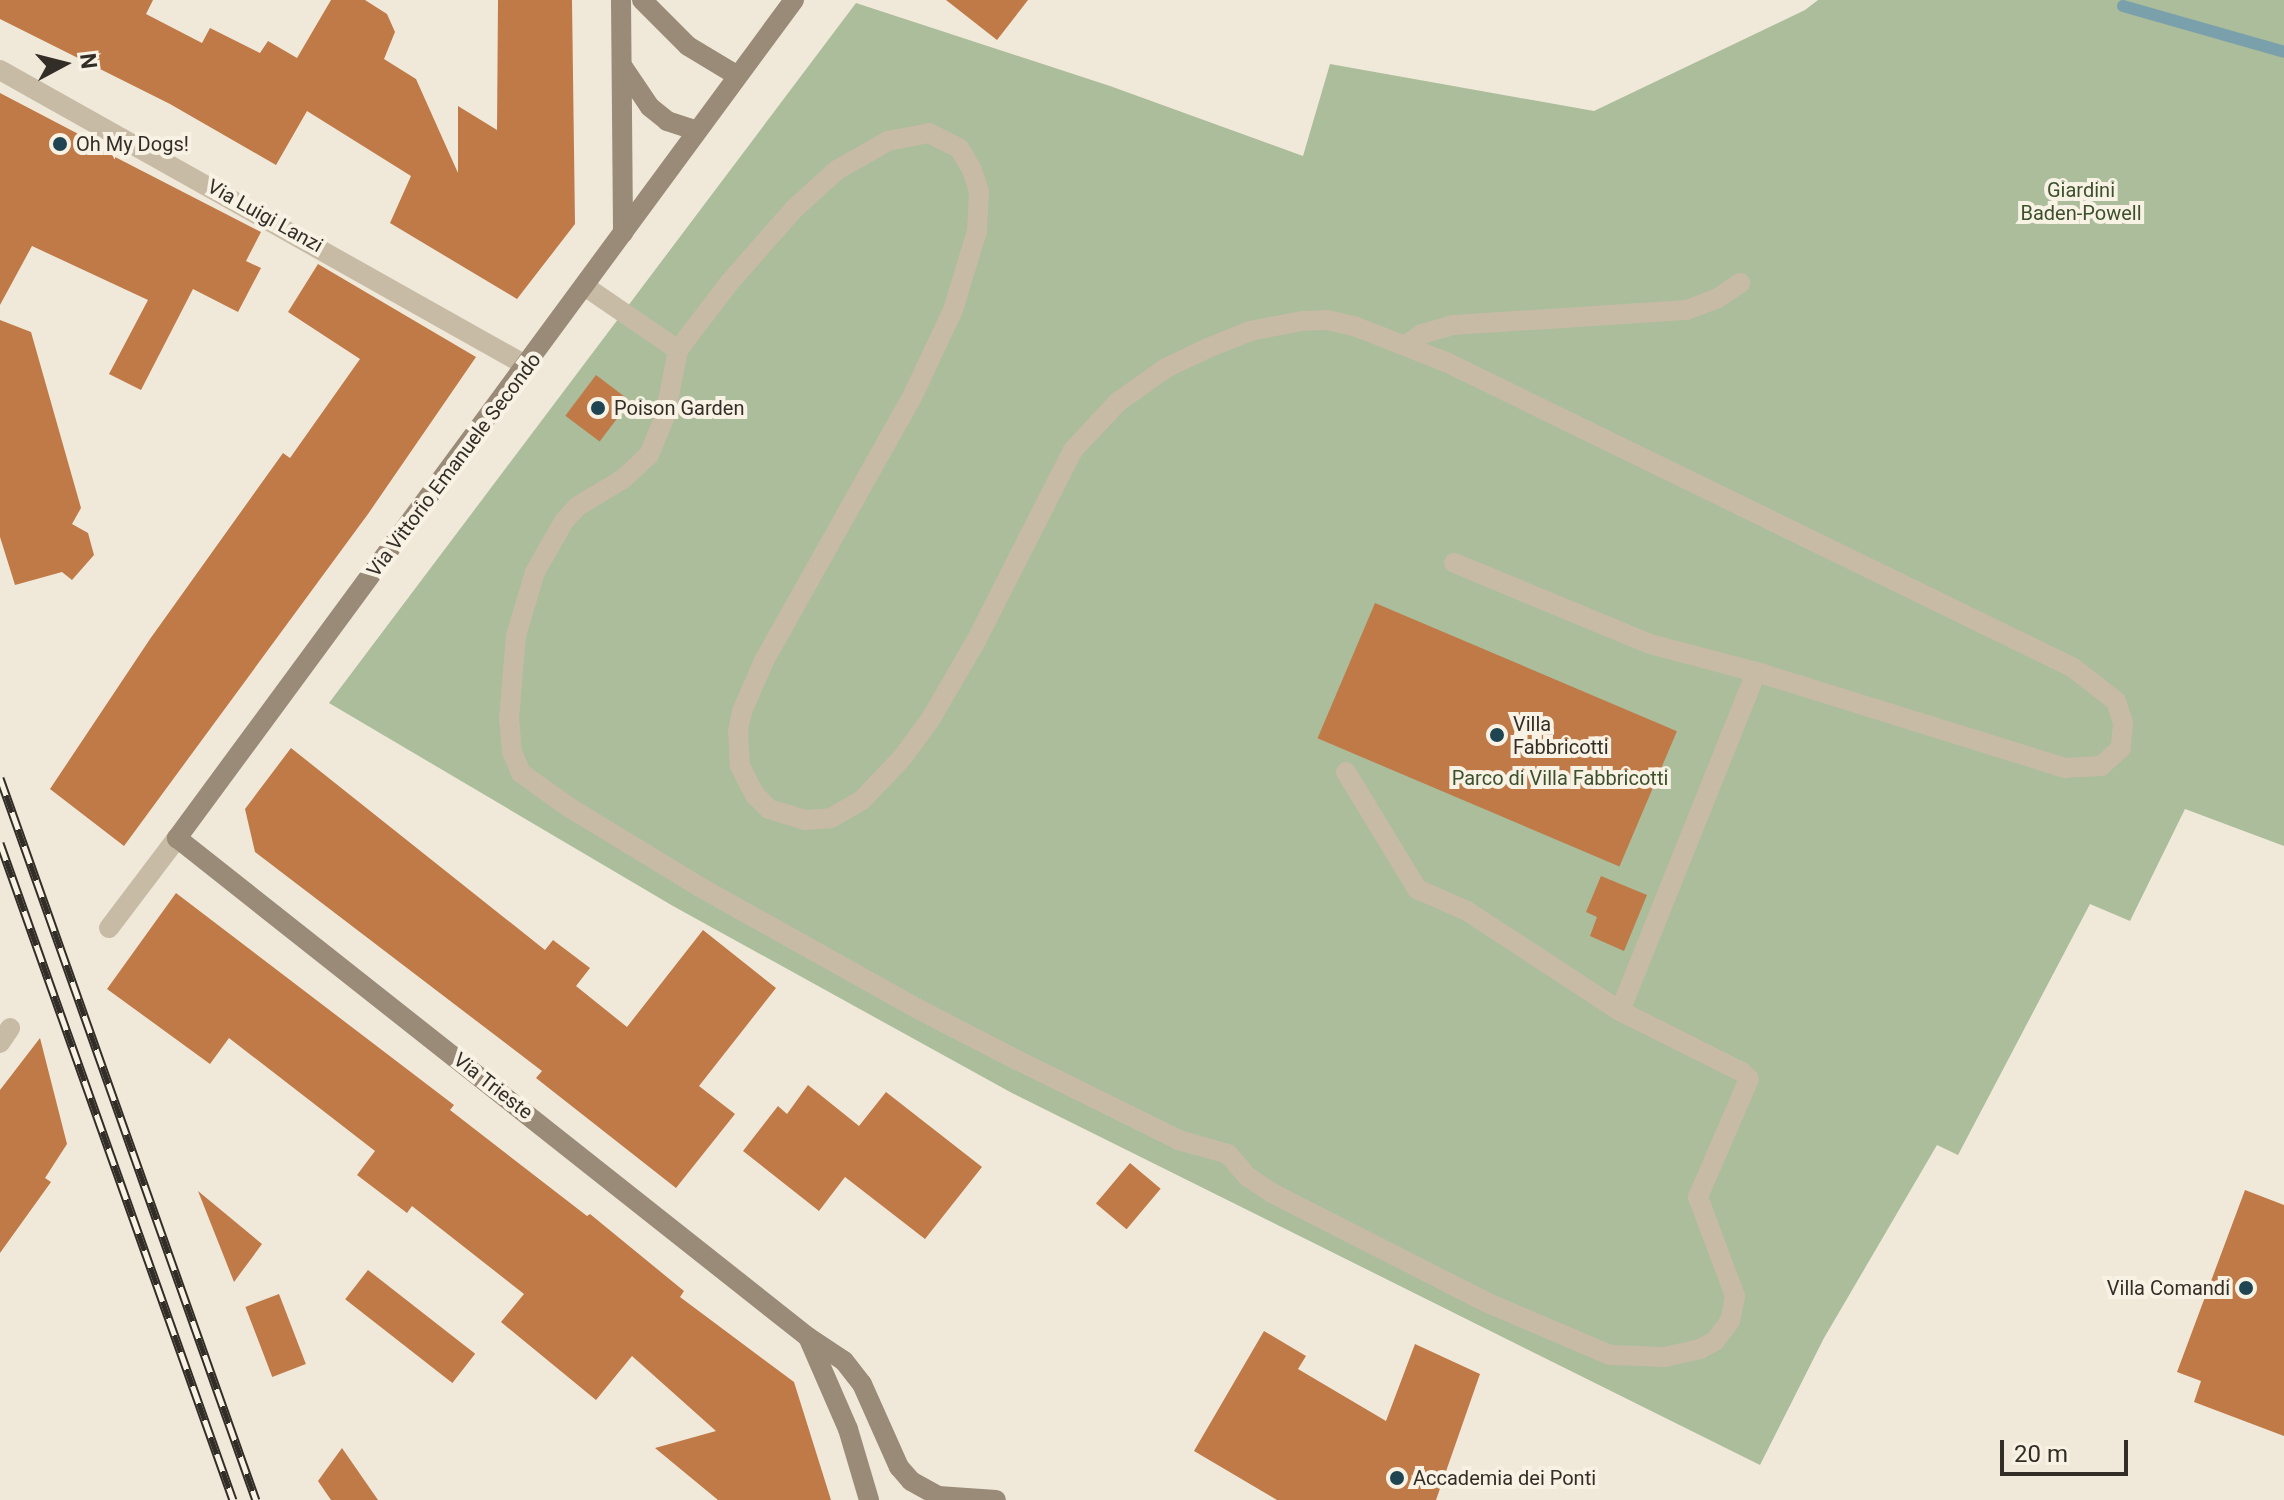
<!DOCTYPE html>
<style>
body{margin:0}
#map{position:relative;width:2284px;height:1500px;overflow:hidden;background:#f0e9d9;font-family:Roboto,sans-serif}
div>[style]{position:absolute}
.green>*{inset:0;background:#abbd9a}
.stream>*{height:12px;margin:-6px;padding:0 6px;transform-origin:6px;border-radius:6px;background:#7aa0ab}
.building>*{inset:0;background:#bf7a48;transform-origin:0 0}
.lane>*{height:20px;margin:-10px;padding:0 10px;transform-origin:10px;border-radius:10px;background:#c7bba6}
.street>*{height:20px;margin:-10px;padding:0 10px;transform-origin:10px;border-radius:10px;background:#c7bba6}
.secondary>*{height:20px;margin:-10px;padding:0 10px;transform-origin:10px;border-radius:10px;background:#9a8a78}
.rail>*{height:9px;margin-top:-4.5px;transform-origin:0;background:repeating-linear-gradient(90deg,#f8f2e5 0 18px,#332d27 0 36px);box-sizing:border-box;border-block:2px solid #332d27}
.dots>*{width:22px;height:22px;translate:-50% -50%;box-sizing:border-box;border:4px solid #f8f2e5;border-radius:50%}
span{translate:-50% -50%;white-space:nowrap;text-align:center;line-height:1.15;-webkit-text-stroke:8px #f8f2e5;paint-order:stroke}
.poi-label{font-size:20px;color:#332d27}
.left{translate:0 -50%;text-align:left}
.right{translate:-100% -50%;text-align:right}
.park-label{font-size:20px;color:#3c502c}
.street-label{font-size:20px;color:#332d27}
.north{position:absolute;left:24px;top:24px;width:80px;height:80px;-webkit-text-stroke:6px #f8f2e5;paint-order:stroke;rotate:83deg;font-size:22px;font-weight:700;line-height:32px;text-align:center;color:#332d27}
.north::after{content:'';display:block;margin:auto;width:28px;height:36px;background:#332d27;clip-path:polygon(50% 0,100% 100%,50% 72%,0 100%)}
.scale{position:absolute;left:2000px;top:1440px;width:128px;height:36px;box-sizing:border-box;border:4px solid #332d27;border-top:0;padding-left:10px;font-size:24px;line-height:28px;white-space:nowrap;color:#332d27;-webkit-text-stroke:6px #f8f2e5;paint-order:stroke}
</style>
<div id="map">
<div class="green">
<i style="clip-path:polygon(1818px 0,2284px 0,2284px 846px,2185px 809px,2130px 921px,2090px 904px,1958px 1155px,1937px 1145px,1824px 1338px,1760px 1465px,1012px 1093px,673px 906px,329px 703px,856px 3px,1110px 86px,1303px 156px,1330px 64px,1594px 111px,1805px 10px)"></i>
</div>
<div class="stream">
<i style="left:2123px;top:6px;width:167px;rotate:15.9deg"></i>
</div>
<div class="building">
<i style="clip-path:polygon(0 0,153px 0,146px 14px,202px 43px,210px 28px,260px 53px,268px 41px,297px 58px,331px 0,365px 0,387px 14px,395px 32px,384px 59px,416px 79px,458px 173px,458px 106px,497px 130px,498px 0,572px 0,575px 224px,517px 299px,390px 223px,411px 176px,307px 111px,276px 165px,170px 104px,0 19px)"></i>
<i style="clip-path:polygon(946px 0,1028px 0,997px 40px)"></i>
<i style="clip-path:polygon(0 93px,86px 138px,84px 141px,261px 232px,246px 261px,261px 268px,238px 312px,193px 289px,141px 390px,109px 374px,148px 300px,32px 246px,0 305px)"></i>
<i style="clip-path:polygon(318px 264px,476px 357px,368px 514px,124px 846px,50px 789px,150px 639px,283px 453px,290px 458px,360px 359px,288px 312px)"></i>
<i style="clip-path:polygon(0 320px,31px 332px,81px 508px,72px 524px,88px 533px,94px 555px,72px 580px,62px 572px,15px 585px,0 537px)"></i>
<i style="left:596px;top:375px;width:43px;height:51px;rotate:37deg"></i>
<i style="left:1375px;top:603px;width:328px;height:147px;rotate:23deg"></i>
<i style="clip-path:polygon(291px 748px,545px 950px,553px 940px,590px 968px,576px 986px,627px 1027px,703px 930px,776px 988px,699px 1086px,735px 1114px,676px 1188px,536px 1078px,542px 1071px,255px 852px,245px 809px)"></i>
<i style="clip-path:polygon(1601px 876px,1647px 895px,1624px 951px,1590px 936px,1597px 917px,1586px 912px)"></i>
<i style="clip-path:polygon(176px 893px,454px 1105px,450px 1110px,587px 1216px,590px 1214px,684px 1291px,680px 1297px,794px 1382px,831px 1500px,718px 1500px,655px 1448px,716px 1431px,632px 1356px,596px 1400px,501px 1322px,524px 1294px,412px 1206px,407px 1213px,357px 1175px,375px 1151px,229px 1038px,210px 1064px,107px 989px)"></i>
<i style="clip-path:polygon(40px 1038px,67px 1144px,45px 1178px,51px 1182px,0 1253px,0 1090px)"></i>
<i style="clip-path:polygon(808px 1085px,859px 1126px,886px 1092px,982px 1167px,925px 1239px,845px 1177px,819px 1211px,743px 1151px,778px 1106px,787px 1114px)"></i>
<i style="left:1130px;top:1163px;width:40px;height:53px;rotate:40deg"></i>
<i style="clip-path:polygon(2245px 1190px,2284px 1205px,2284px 1436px,2194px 1402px,2201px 1381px,2177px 1372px)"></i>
<i style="clip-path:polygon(198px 1191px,262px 1244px,234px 1282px)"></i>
<i style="left:368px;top:1270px;width:136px;height:37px;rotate:38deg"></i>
<i style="left:279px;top:1294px;width:75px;height:36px;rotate:69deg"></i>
<i style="clip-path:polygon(1264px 1331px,1306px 1356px,1298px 1369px,1386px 1421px,1415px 1344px,1480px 1374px,1436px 1500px,1277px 1500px,1194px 1451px)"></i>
<i style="clip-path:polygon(342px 1448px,378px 1500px,331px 1500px,318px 1481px)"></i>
</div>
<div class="lane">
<i style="left:586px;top:287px;width:112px;rotate:34.4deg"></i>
<i style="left:1406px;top:345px;width:19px;rotate:-35deg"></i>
<i style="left:1422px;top:334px;width:32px;rotate:-16deg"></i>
<i style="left:1453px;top:325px;width:234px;rotate:-3.7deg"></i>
<i style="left:1687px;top:310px;width:33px;rotate:-21deg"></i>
<i style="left:1718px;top:298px;width:27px;rotate:-34deg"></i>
<i style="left:1346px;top:772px;width:137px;rotate:58.7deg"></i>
<i style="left:1417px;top:889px;width:55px;rotate:23.7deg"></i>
<i style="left:1467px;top:911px;width:183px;rotate:33.2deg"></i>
<i style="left:1620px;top:1011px;width:136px;rotate:26.6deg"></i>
<i style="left:1742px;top:1072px;width:10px;rotate:45deg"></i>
<i style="left:1749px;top:1079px;width:129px;rotate:113.4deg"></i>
<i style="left:1698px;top:1197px;width:106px;rotate:69.5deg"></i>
<i style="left:1735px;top:1296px;width:25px;rotate:101deg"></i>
<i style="left:1730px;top:1321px;width:25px;rotate:127deg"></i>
<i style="left:1715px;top:1341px;width:17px;rotate:152deg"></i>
<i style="left:1700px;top:1349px;width:36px;rotate:167deg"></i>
<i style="left:1665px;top:1357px;width:55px;rotate:-177.9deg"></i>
<i style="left:1610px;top:1355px;width:135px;rotate:-156.9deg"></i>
<i style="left:1486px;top:1302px;width:240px;rotate:-153deg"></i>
<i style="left:1272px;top:1193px;width:30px;rotate:-146deg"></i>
<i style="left:1247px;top:1176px;width:29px;rotate:-131deg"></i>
<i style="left:1228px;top:1154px;width:51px;rotate:-164.1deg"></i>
<i style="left:1179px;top:1140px;width:183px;rotate:-153.7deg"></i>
<i style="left:1015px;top:1059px;width:109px;rotate:-152.7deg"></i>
<i style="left:918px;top:1009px;width:250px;rotate:-150.8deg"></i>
<i style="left:700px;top:887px;width:152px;rotate:-148.7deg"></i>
<i style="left:570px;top:808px;width:60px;rotate:-144.5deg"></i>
<i style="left:521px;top:773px;width:23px;rotate:-113deg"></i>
<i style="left:512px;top:752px;width:33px;rotate:-95deg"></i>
<i style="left:509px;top:719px;width:83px;rotate:-85.2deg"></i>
<i style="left:516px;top:636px;width:67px;rotate:-73.5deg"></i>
<i style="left:535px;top:572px;width:59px;rotate:-60.4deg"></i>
<i style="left:564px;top:521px;width:21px;rotate:-47deg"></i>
<i style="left:578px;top:506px;width:52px;rotate:-31deg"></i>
<i style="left:623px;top:479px;width:35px;rotate:-43deg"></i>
<i style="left:649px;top:455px;width:42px;rotate:-67.7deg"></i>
<i style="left:665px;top:416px;width:67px;rotate:-78.9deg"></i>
<i style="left:678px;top:350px;width:84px;rotate:-52.7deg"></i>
<i style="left:729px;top:283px;width:100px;rotate:-48.7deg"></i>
<i style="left:795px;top:208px;width:57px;rotate:-42.1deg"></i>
<i style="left:837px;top:170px;width:59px;rotate:-29.6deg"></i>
<i style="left:888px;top:141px;width:42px;rotate:-11deg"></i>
<i style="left:929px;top:133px;width:34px;rotate:27deg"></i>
<i style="left:959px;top:148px;width:26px;rotate:59deg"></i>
<i style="left:972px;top:170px;width:22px;rotate:72deg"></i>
<i style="left:979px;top:191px;width:40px;rotate:92.9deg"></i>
<i style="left:977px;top:231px;width:83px;rotate:106.9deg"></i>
<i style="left:953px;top:310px;width:96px;rotate:115.2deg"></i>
<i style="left:912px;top:397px;width:303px;rotate:119.3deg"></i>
<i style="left:764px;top:661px;width:55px;rotate:113.7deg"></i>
<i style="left:742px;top:711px;width:20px;rotate:101deg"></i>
<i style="left:738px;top:731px;width:35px;rotate:87deg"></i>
<i style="left:740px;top:766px;width:33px;rotate:63deg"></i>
<i style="left:755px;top:795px;width:20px;rotate:45deg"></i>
<i style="left:769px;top:809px;width:38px;rotate:17deg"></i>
<i style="left:805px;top:820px;width:26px;rotate:-4deg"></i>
<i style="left:831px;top:818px;width:34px;rotate:-30deg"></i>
<i style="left:861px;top:801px;width:59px;rotate:-46.4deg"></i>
<i style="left:902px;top:758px;width:47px;rotate:-53.6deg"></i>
<i style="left:930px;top:720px;width:91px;rotate:-59.8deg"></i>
<i style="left:976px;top:641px;width:214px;rotate:-63.1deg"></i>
<i style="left:1073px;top:450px;width:66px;rotate:-46.8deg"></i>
<i style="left:1118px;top:402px;width:59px;rotate:-35.3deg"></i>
<i style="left:1166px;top:368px;width:47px;rotate:-25.5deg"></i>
<i style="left:1208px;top:348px;width:45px;rotate:-22deg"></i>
<i style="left:1250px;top:331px;width:53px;rotate:-10.9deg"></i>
<i style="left:1302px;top:321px;width:25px;rotate:-2deg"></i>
<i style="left:1327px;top:320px;width:28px;rotate:13deg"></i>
<i style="left:1354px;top:326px;width:99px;rotate:21.4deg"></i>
<i style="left:1446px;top:362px;width:696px;rotate:25.98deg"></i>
<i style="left:2072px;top:667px;width:56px;rotate:37.7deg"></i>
<i style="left:2116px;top:701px;width:23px;rotate:72deg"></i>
<i style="left:2123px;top:723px;width:25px;rotate:95deg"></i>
<i style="left:2121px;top:748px;width:27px;rotate:138deg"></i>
<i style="left:2101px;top:766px;width:36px;rotate:177deg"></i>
<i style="left:2065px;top:768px;width:324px;rotate:-162.7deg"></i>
<i style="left:1756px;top:672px;width:110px;rotate:-165.2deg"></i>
<i style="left:1650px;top:644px;width:212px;rotate:-157.5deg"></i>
<i style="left:1620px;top:1011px;width:365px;rotate:-68.1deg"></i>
</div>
<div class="street">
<i style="left:0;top:70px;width:604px;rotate:29.32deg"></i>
<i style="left:109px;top:928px;width:113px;rotate:-52.9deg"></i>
<i style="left:0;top:1043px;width:18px;rotate:-56deg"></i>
</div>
<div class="secondary">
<i style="left:621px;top:0;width:233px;rotate:89.5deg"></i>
<i style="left:642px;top:0;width:65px;rotate:45deg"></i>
<i style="left:688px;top:46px;width:56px;rotate:31.1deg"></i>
<i style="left:794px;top:0;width:1041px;rotate:126.36deg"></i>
<i style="left:177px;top:838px;width:804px;rotate:38.34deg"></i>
<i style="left:808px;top:1337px;width:43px;rotate:33.7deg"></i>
<i style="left:844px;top:1361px;width:29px;rotate:52deg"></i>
<i style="left:862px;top:1384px;width:91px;rotate:66deg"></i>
<i style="left:899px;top:1467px;width:18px;rotate:49deg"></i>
<i style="left:911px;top:1481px;width:31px;rotate:29deg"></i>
<i style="left:938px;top:1496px;width:58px;rotate:3.9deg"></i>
<i style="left:623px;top:67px;width:48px;rotate:56deg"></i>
<i style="left:650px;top:107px;width:22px;rotate:39deg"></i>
<i style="left:667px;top:121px;width:29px;rotate:18deg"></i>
<i style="left:808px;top:1337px;width:100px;rotate:66.5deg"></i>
<i style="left:848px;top:1429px;width:74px;rotate:73.5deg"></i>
</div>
<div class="rail">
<i style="left:0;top:778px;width:766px;rotate:70.48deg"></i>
<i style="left:0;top:843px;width:697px;rotate:70.47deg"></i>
</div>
<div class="dots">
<i style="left:60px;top:144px;background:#1f4552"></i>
<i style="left:598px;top:408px;background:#1f4552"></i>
<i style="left:1497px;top:735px;background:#1f4552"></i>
<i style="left:2246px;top:1288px;background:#1f4552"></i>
<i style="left:1397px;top:1478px;background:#1f4552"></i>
</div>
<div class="poi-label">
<span class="left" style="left:76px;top:144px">Oh My Dogs!</span>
<span class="left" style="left:614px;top:408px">Poison Garden</span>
<span class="left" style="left:1513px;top:736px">Villa<br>Fabbricotti</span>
<span class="right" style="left:2230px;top:1288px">Villa Comandi</span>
<span class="left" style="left:1413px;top:1478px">Accademia dei Ponti</span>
</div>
<div class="park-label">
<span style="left:2081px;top:202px">Giardini<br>Baden-Powell</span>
<span style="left:1560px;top:778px">Parco di Villa Fabbricotti</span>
</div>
<div class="street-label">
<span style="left:265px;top:216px;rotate:29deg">Via Luigi Lanzi</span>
<span style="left:454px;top:465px;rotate:-53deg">Via Vittorio Emanuele Secondo</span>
<span style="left:493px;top:1086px;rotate:38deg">Via Trieste</span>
</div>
<div class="north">N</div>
<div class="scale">20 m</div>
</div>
